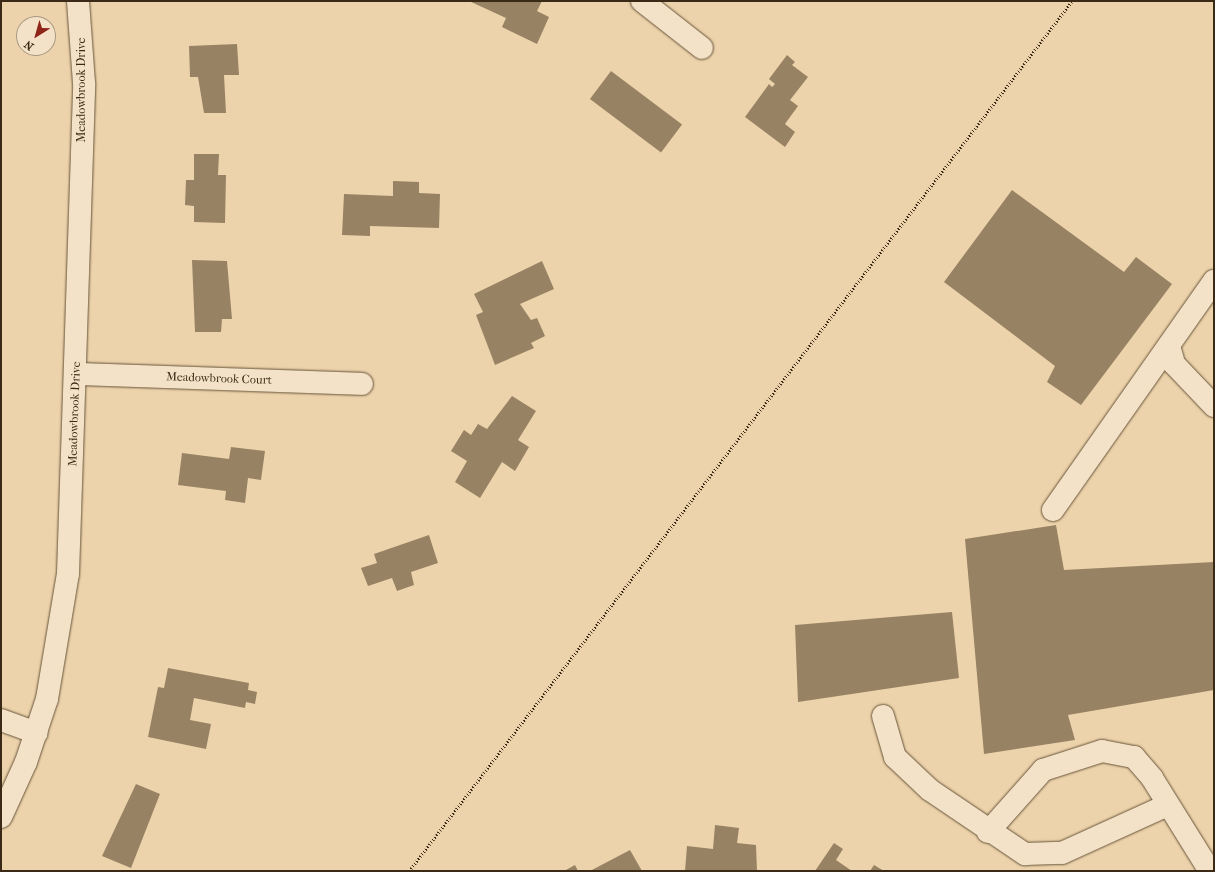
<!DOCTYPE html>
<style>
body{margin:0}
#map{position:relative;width:1215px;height:872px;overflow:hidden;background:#edd3ab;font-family:"IM FELL French Canon",serif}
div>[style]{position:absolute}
.building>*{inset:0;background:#978263;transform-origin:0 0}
.path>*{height:2.5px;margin-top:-1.25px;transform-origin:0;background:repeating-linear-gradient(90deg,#3a2a15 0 1px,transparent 0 3px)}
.roads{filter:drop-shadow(0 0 1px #67543a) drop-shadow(0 0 1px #67543a)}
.minor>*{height:22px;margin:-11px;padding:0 11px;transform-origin:11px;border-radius:11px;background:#f3e2c8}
span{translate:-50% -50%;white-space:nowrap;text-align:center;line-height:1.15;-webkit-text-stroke:3px #f3e2c8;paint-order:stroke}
.street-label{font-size:12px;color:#3a2a15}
.frame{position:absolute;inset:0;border:2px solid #3a2a15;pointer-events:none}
.north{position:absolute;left:16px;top:16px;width:40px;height:40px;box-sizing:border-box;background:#f3e2c8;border:1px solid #a99880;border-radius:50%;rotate:217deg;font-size:11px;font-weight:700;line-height:16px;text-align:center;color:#3a2a15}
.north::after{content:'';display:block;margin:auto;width:14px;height:18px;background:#8f2418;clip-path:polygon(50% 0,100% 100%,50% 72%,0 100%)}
</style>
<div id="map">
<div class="building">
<i style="clip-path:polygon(469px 1px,542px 1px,537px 11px,549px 17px,537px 44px,502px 27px,506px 18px)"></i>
<i style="clip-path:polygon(237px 44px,239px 75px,224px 75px,226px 113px,204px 113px,198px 77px,190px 77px,189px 46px)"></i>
<i style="clip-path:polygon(787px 55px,795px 62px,792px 65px,808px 77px,790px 100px,798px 106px,785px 124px,795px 132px,785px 147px,745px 117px,769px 84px,772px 87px,775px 84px,769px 79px)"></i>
<i style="left:611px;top:71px;width:89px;height:35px;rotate:37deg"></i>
<i style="clip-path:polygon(194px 154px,219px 154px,218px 175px,226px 175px,225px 223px,194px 222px,194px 206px,185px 205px,186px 180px,194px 180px)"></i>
<i style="clip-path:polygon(393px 181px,419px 182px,419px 193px,440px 194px,439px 228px,370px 226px,370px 236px,342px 235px,344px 194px,393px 196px)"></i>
<i style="clip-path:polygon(1012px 190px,1124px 272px,1136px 257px,1172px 284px,1081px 405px,1047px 382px,1055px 366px,944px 282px)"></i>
<i style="clip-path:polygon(192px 260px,227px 261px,232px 319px,222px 319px,221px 332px,195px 332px)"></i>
<i style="clip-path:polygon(542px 261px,554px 289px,520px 304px,531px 320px,537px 318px,545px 336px,531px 343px,534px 348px,495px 365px,476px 315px,483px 312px,474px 294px)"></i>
<i style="clip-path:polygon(512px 396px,536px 411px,518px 440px,529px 447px,515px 471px,502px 462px,480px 498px,455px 482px,467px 461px,451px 451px,464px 430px,471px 435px,478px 424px,487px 429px)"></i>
<i style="clip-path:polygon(231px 447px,265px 451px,261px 480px,248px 478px,245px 503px,225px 500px,226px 491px,178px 485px,182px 453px,229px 459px)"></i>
<i style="clip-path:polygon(1056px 525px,1064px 570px,1214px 562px,1214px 690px,1068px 715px,1075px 740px,984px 754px,965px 539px)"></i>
<i style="clip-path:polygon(429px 535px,438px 563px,411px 572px,414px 585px,397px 591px,392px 578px,368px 586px,361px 568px,377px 563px,374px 554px)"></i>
<i style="clip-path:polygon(952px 612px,959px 678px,798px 702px,795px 625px)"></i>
<i style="clip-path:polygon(168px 668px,249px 683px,248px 690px,257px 692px,255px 704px,246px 702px,245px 708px,194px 698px,190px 720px,211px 724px,206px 749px,148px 737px,158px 687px,164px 688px)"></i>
<i style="clip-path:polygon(136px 784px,160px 794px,131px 868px,102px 856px)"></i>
<i style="clip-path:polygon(715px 825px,739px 828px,737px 843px,756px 845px,757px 871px,685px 871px,687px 846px,713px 849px)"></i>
<i style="clip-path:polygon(834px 843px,843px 849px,836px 860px,852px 871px,815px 871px)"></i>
<i style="clip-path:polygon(630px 850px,642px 871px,590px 871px)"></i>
<i style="clip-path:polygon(575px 865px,578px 871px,564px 871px)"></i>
<i style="clip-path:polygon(874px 865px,884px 871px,870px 871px)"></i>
</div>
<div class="path">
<i style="left:409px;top:871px;width:1094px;rotate:-52.69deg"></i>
</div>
<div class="roads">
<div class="minor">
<i style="left:642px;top:1px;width:76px;rotate:38.1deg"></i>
<i style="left:1169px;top:346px;width:19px;rotate:74deg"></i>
<i style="left:1174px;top:364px;width:58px;rotate:46.4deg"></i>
<i style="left:76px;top:374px;width:286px;rotate:2deg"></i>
<i style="left:1053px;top:510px;width:280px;rotate:-54.9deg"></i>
<i style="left:883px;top:716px;width:43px;rotate:73.7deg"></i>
<i style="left:895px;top:757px;width:48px;rotate:43.3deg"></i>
<i style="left:930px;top:790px;width:115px;rotate:34deg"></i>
<i style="left:1025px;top:854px;width:37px;rotate:-2deg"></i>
<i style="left:1062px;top:853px;width:116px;rotate:-24.4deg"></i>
<i style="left:1px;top:720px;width:38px;rotate:20deg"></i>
<i style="left:1px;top:817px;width:60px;rotate:-65.6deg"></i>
<i style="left:26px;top:762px;width:66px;rotate:-71.6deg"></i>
<i style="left:47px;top:699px;width:127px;rotate:-80.5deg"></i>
<i style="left:68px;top:574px;width:491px;rotate:-88.1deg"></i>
<i style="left:84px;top:83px;width:82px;rotate:-94.2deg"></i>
<i style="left:988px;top:832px;width:83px;rotate:-48.4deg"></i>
<i style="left:1043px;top:770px;width:62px;rotate:-17.9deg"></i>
<i style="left:1102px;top:751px;width:33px;rotate:11deg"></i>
<i style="left:1134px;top:757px;width:28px;rotate:49deg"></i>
<i style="left:1152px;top:778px;width:110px;rotate:58.1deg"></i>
</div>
</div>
<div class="street-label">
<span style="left:82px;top:90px;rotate:-90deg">Meadowbrook Drive</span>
<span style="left:219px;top:379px;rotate:2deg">Meadowbrook Court</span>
<span style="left:75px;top:414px;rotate:-88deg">Meadowbrook Drive</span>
</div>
<div class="frame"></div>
<div class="north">N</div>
</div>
